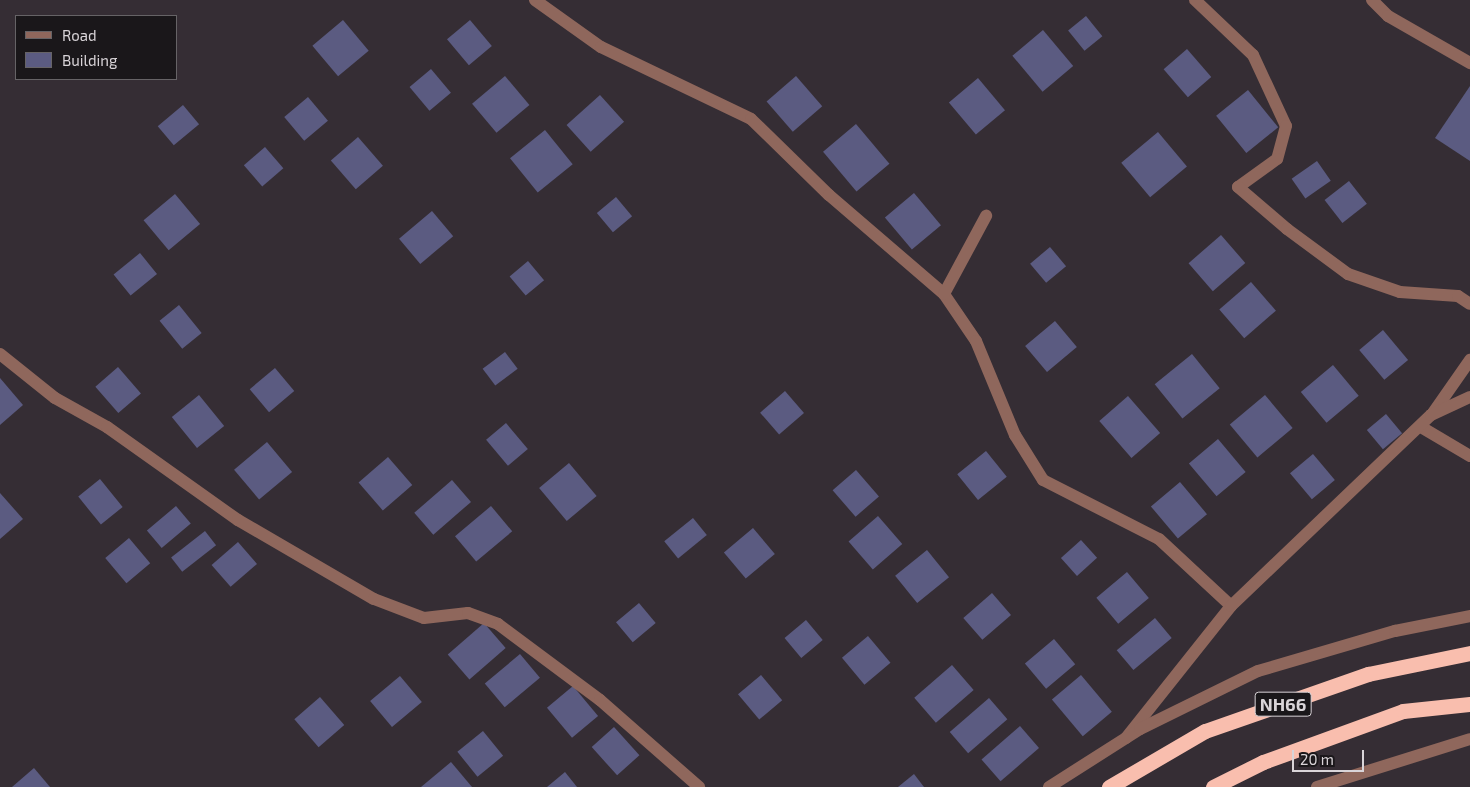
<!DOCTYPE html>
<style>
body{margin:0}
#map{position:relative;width:1470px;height:787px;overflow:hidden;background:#352d34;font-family:"Exo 2",sans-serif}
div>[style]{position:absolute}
.building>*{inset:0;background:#5b5b81;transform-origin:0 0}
.minor>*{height:12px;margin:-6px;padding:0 6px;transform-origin:6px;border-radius:6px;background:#8f675c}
.highway>*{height:15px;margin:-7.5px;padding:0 7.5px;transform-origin:7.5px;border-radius:7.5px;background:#f9beae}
span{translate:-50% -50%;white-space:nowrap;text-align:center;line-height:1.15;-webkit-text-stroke:4px #1a171a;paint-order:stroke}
.shield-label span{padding:1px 4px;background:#1a171a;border:1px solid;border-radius:4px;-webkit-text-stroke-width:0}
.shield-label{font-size:18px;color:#d9d4d8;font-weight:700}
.legend{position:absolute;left:15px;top:15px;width:162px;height:65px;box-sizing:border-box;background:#1a171a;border:1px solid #666366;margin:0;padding:6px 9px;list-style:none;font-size:15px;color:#d9d4d8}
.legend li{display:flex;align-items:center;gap:10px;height:25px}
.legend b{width:25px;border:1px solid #666366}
.scale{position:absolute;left:1292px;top:750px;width:72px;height:22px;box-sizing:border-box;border:2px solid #d9d4d8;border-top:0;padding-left:6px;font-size:15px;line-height:18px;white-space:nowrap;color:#d9d4d8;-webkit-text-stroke:4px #1a171a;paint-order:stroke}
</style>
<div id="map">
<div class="building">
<i style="left:1086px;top:16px;width:26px;height:23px;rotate:51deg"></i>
<i style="left:343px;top:20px;width:40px;height:40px;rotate:50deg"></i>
<i style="left:470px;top:20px;width:34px;height:30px;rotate:50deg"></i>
<i style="left:1043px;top:30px;width:47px;height:40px;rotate:50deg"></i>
<i style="left:1187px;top:49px;width:37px;height:31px;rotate:49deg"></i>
<i style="left:431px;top:69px;width:31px;height:28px;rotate:50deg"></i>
<i style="left:505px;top:76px;width:38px;height:43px;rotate:50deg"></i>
<i style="left:796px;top:76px;width:40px;height:39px;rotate:49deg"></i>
<i style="left:978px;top:78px;width:42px;height:38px;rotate:50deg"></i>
<i style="clip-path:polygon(1470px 86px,1470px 161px,1435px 138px)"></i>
<i style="left:1248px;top:90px;width:48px;height:41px;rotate:51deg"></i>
<i style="left:600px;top:95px;width:36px;height:45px;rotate:48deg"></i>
<i style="left:308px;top:97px;width:31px;height:31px;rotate:50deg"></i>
<i style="left:183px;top:105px;width:25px;height:33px;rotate:50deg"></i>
<i style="left:856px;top:124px;width:52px;height:43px;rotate:50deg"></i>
<i style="left:545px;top:130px;width:44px;height:45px;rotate:51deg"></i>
<i style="left:1158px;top:132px;width:45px;height:48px;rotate:50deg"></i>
<i style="left:358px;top:137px;width:38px;height:36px;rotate:49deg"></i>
<i style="left:265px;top:147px;width:28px;height:28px;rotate:49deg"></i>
<i style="left:1317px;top:161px;width:24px;height:31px;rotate:55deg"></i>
<i style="left:1349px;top:181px;width:29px;height:31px;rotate:52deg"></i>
<i style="left:914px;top:193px;width:42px;height:38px;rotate:50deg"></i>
<i style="left:175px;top:194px;width:39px;height:41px;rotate:50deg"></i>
<i style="left:616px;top:197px;width:25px;height:25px;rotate:50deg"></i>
<i style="left:432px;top:211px;width:33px;height:43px;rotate:50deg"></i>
<i style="left:1221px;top:235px;width:37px;height:43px;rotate:49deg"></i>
<i style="left:1050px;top:247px;width:25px;height:26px;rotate:50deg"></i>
<i style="left:140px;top:253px;width:27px;height:34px;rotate:51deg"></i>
<i style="left:528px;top:261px;width:25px;height:24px;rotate:50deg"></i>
<i style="left:1251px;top:282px;width:38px;height:42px;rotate:49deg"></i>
<i style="left:179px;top:305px;width:36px;height:25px;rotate:51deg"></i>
<i style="left:1055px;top:321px;width:34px;height:39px;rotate:50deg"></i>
<i style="left:1383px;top:330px;width:39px;height:31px;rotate:50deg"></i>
<i style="left:505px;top:352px;width:21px;height:28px;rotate:53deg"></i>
<i style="left:1192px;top:354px;width:44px;height:48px;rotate:51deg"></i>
<i style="left:1333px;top:365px;width:40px;height:42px;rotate:50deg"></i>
<i style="left:118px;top:367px;width:35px;height:30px;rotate:49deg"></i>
<i style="left:275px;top:368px;width:30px;height:33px;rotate:50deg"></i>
<i style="clip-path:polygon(0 378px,23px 405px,0 425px)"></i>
<i style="left:785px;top:391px;width:29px;height:33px;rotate:49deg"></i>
<i style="left:199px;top:395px;width:40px;height:35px;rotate:51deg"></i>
<i style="left:1265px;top:395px;width:43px;height:46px;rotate:50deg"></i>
<i style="left:1128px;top:396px;width:49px;height:38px;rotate:49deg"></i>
<i style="left:1386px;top:414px;width:25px;height:25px;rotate:50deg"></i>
<i style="left:506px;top:423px;width:34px;height:26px;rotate:50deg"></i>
<i style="left:1218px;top:439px;width:43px;height:38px;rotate:50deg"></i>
<i style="left:267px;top:442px;width:39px;height:43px;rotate:50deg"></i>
<i style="left:986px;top:451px;width:33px;height:37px;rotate:51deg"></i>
<i style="left:1313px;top:454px;width:34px;height:30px;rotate:50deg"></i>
<i style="left:388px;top:457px;width:37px;height:39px;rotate:49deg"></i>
<i style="left:569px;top:463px;width:43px;height:39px;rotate:50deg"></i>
<i style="left:856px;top:470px;width:35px;height:31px;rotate:49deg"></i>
<i style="left:100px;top:479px;width:36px;height:28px;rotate:51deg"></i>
<i style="left:452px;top:480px;width:29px;height:50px;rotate:49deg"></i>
<i style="left:1180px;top:482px;width:42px;height:38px;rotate:50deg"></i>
<i style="clip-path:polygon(0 493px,23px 519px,0 539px)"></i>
<i style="left:176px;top:506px;width:23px;height:38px;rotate:50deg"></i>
<i style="left:491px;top:506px;width:33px;height:47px;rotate:50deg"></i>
<i style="left:878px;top:516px;width:37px;height:39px;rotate:49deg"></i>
<i style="left:693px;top:518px;width:22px;height:37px;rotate:51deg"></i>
<i style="left:753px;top:528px;width:34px;height:38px;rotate:50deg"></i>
<i style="left:205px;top:531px;width:18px;height:43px;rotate:52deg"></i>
<i style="left:129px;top:538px;width:33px;height:31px;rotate:50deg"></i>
<i style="left:1081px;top:540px;width:24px;height:27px;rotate:48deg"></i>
<i style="left:238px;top:542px;width:29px;height:35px;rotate:49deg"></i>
<i style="left:927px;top:550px;width:35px;height:41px;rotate:51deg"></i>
<i style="left:1127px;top:572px;width:34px;height:40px;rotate:50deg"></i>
<i style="left:992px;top:593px;width:29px;height:38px;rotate:49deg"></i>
<i style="left:639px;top:603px;width:26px;height:30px;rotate:50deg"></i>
<i style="left:1155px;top:618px;width:26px;height:50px;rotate:50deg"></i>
<i style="left:806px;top:620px;width:26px;height:28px;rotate:50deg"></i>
<i style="left:484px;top:623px;width:33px;height:48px;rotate:49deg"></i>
<i style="left:868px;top:636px;width:35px;height:34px;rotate:50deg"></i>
<i style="left:1054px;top:639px;width:33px;height:38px;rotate:50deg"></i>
<i style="left:520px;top:654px;width:31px;height:46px;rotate:50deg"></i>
<i style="left:952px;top:665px;width:33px;height:50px;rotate:49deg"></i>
<i style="left:761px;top:675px;width:33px;height:30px;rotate:50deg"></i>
<i style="left:1081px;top:675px;width:48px;height:38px;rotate:50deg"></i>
<i style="left:400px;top:676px;width:34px;height:39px;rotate:50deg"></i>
<i style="left:573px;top:686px;width:39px;height:34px;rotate:50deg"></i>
<i style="left:320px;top:697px;width:37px;height:34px;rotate:49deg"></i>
<i style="left:989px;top:698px;width:28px;height:52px;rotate:49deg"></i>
<i style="left:1020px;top:726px;width:29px;height:51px;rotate:49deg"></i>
<i style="left:614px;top:727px;width:38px;height:30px;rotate:48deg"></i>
<i style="left:483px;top:731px;width:32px;height:33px;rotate:51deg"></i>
<i style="clip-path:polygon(451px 762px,472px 787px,421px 787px)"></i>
<i style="clip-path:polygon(34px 768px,50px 787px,12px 787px)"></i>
<i style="clip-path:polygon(565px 772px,577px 787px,547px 787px)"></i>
<i style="clip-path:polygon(914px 774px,924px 787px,898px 787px)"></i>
</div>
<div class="minor">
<i style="left:535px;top:0;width:81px;rotate:35.5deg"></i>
<i style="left:601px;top:47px;width:166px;rotate:25.6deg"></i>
<i style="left:751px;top:119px;width:109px;rotate:44.3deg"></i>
<i style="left:829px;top:195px;width:152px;rotate:40.7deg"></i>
<i style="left:944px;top:294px;width:57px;rotate:55.8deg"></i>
<i style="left:976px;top:341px;width:102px;rotate:67.5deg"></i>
<i style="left:1015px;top:435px;width:53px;rotate:58.1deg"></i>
<i style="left:1043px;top:480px;width:130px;rotate:27deg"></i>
<i style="left:1159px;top:539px;width:98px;rotate:42.9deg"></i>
<i style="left:1195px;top:0;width:80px;rotate:43.5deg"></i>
<i style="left:1253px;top:55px;width:78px;rotate:65.1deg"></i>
<i style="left:1286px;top:126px;width:34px;rotate:105deg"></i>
<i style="left:1277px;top:159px;width:48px;rotate:144.3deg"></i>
<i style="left:1238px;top:187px;width:65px;rotate:40.6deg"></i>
<i style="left:1287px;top:229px;width:76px;rotate:36.4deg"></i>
<i style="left:1348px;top:274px;width:55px;rotate:19.1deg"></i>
<i style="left:1400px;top:292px;width:58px;rotate:3.9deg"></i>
<i style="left:1458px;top:296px;width:14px;rotate:34deg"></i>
<i style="left:1372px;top:0;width:23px;rotate:45deg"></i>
<i style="left:1388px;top:16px;width:95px;rotate:29.8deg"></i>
<i style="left:944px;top:294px;width:89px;rotate:-61.7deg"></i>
<i style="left:0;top:354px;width:70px;rotate:38.7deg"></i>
<i style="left:55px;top:398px;width:60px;rotate:29.1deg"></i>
<i style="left:107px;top:427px;width:161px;rotate:35.4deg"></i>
<i style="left:238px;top:520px;width:157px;rotate:30.2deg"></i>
<i style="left:374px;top:599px;width:53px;rotate:20.8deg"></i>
<i style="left:424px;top:618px;width:44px;rotate:-6.5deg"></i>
<i style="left:468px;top:613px;width:32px;rotate:20deg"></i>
<i style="left:498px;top:624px;width:127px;rotate:36.7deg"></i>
<i style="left:600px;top:700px;width:132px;rotate:41.3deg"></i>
<i style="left:1433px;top:413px;width:65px;rotate:-55.1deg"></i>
<i style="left:1421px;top:427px;width:57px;rotate:30.6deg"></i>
<i style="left:1126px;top:738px;width:169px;rotate:-51.5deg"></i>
<i style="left:1231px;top:606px;width:277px;rotate:-43.7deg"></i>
<i style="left:1431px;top:415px;width:43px;rotate:-24.8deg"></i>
<i style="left:1049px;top:787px;width:108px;rotate:-32.5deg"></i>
<i style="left:1140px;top:729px;width:131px;rotate:-26.2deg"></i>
<i style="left:1258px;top:671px;width:143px;rotate:-16.3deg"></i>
<i style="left:1395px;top:631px;width:76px;rotate:-11.3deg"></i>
<i style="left:1317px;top:787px;width:160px;rotate:-17.4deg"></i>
</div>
<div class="highway">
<i style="left:1109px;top:787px;width:111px;rotate:-30.3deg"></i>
<i style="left:1205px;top:731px;width:173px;rotate:-19.3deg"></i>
<i style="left:1368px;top:674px;width:104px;rotate:-11.6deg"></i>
<i style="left:1213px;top:787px;width:56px;rotate:-26.6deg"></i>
<i style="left:1263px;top:762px;width:149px;rotate:-20deg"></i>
<i style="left:1403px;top:711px;width:67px;rotate:-6deg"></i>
</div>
<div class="shield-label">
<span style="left:1283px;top:704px">NH66</span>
</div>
<ul class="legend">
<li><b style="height:6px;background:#8f675c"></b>Road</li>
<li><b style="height:14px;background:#5b5b81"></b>Building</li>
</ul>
<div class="scale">20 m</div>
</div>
